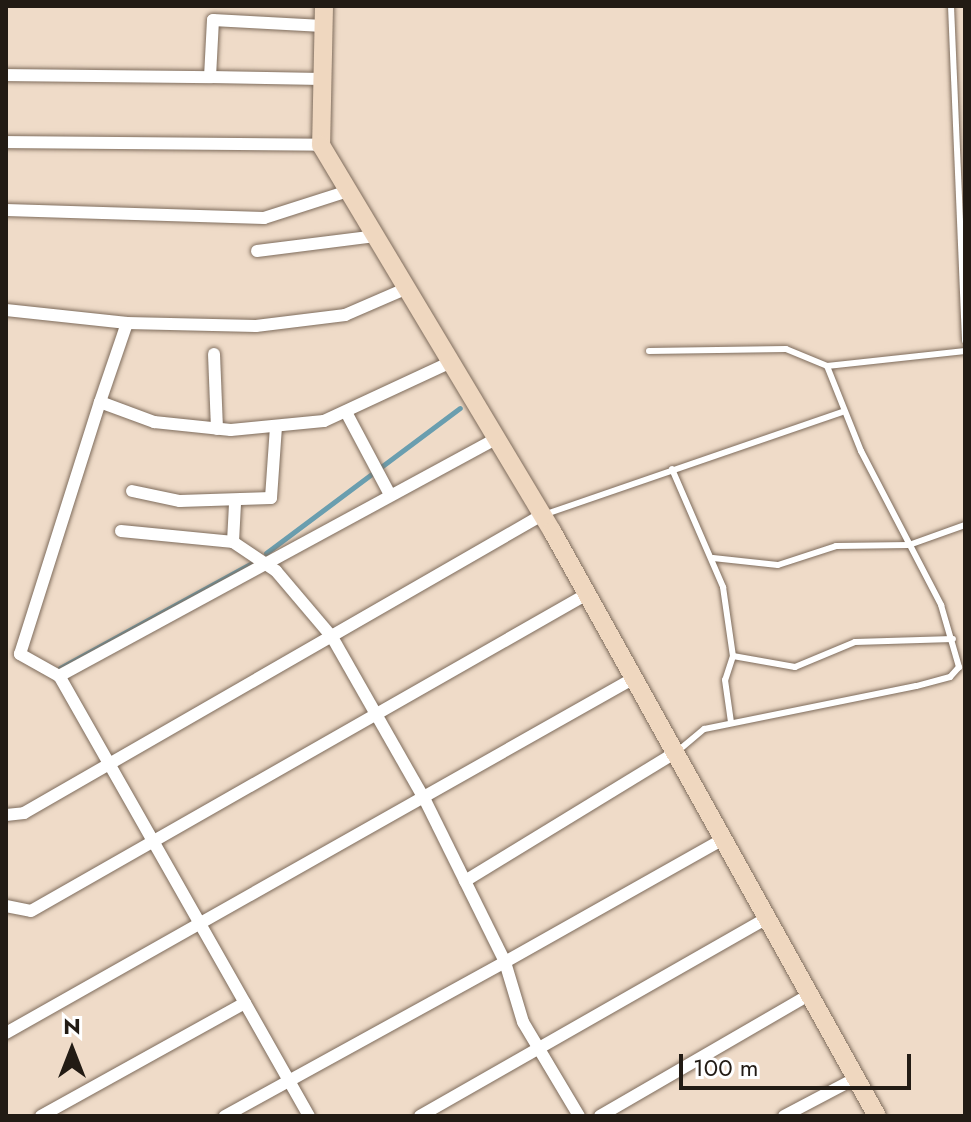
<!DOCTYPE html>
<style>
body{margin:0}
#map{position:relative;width:971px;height:1122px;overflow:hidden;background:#efdbc8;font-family:Jost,sans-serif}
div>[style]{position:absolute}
.stream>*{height:5px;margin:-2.5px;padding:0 2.5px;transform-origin:2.5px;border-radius:2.5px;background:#6a9eaf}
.roads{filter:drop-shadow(0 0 2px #7e6c5c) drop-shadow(0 0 2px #7e6c5c)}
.lane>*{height:6px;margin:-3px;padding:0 3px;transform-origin:3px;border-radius:3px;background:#fff}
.street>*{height:12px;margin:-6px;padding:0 6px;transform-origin:6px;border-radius:6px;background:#fff}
.secondary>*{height:18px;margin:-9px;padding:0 9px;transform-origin:9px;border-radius:9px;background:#efd7bf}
span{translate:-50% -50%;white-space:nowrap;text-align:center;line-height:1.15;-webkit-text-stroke:6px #fff;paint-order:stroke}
.frame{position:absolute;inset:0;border:8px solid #221b14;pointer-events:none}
.north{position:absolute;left:32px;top:1010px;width:80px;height:80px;-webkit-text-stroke:6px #fff;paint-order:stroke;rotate:0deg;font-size:22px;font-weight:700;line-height:32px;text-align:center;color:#221b14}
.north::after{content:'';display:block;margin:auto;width:28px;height:36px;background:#221b14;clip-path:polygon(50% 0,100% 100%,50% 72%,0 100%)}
.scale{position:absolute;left:679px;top:1054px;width:232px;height:36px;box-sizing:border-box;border:4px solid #221b14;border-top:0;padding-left:10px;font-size:24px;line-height:28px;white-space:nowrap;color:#221b14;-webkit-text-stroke:6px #fff;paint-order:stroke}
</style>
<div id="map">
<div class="stream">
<i style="left:266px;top:553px;width:242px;rotate:-36.8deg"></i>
<i style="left:60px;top:668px;width:221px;rotate:-28.7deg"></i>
</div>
<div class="roads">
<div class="lane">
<i style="left:951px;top:6px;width:335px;rotate:87.6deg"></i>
<i style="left:649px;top:351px;width:137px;rotate:-0.8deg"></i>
<i style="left:786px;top:349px;width:44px;rotate:22.5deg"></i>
<i style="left:827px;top:366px;width:92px;rotate:68.2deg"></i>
<i style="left:861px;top:451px;width:174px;rotate:62.5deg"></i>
<i style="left:941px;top:605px;width:65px;rotate:73.8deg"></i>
<i style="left:959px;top:667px;width:13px;rotate:132deg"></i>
<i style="left:950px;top:677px;width:35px;rotate:165deg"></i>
<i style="left:916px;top:686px;width:216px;rotate:168.5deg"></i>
<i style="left:704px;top:729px;width:34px;rotate:140deg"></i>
<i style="left:827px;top:366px;width:139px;rotate:-6.2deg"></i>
<i style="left:672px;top:469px;width:129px;rotate:66.6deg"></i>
<i style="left:723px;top:587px;width:70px;rotate:81.8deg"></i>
<i style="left:733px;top:656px;width:25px;rotate:108deg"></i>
<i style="left:725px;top:680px;width:42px;rotate:81.9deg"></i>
<i style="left:546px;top:514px;width:313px;rotate:-19deg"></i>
<i style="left:713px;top:558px;width:65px;rotate:6.1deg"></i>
<i style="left:778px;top:565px;width:61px;rotate:-18.1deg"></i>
<i style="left:836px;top:546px;width:73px;rotate:-0.8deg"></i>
<i style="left:909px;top:545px;width:59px;rotate:-19.7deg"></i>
<i style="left:733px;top:656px;width:63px;rotate:10.1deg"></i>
<i style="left:795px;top:667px;width:65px;rotate:-22.6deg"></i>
<i style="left:855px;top:642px;width:98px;rotate:-1.8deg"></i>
</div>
<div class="street">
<i style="left:6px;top:75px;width:204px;rotate:0.6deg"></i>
<i style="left:210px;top:77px;width:57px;rotate:-87deg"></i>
<i style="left:213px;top:20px;width:110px;rotate:3.1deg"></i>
<i style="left:210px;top:77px;width:112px;rotate:1deg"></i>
<i style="left:6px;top:142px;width:315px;rotate:0.5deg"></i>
<i style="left:6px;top:210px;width:258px;rotate:1.8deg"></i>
<i style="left:264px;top:218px;width:88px;rotate:-17.8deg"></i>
<i style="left:257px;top:251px;width:119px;rotate:-7.2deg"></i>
<i style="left:6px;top:310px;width:122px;rotate:6.1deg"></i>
<i style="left:127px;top:323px;width:129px;rotate:1.3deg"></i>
<i style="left:256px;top:326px;width:90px;rotate:-7deg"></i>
<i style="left:345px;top:315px;width:68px;rotate:-23.5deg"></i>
<i style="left:214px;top:354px;width:75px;rotate:87.7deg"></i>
<i style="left:100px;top:402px;width:83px;rotate:-71.1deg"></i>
<i style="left:346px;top:412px;width:92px;rotate:62deg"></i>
<i style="left:132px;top:491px;width:49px;rotate:11.8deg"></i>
<i style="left:180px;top:501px;width:91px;rotate:-1.9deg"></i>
<i style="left:271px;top:498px;width:72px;rotate:-86deg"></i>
<i style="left:121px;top:531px;width:113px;rotate:5.6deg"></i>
<i style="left:233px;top:542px;width:52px;rotate:34deg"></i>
<i style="left:276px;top:571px;width:87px;rotate:49.7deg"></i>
<i style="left:332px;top:637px;width:185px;rotate:60.3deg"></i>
<i style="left:424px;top:798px;width:183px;rotate:63.7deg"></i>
<i style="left:505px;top:962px;width:320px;rotate:151.2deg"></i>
<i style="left:233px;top:542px;width:39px;rotate:-87deg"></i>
<i style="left:59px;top:676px;width:497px;rotate:-28.5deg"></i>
<i style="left:6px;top:815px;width:18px;rotate:-6deg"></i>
<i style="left:24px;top:813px;width:598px;rotate:-29.91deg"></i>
<i style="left:465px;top:881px;width:246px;rotate:-31.4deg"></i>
<i style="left:6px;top:906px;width:25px;rotate:11deg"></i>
<i style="left:31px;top:911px;width:640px;rotate:-29.69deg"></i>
<i style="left:245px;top:1003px;width:130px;rotate:60.5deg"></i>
<i style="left:6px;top:1033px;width:721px;rotate:-29.48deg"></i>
<i style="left:41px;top:1116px;width:233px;rotate:-29deg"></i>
<i style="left:245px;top:1003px;width:376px;rotate:-119.6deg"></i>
<i style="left:59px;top:676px;width:45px;rotate:-150.6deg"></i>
<i style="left:20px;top:654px;width:264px;rotate:-72.4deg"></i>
<i style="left:100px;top:402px;width:58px;rotate:20.3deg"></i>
<i style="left:154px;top:422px;width:77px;rotate:5.9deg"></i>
<i style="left:231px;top:430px;width:93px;rotate:-5.5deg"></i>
<i style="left:324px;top:421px;width:140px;rotate:-24.9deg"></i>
<i style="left:420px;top:1116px;width:400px;rotate:-29.7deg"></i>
<i style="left:579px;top:1116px;width:109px;rotate:-120.8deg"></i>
<i style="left:523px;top:1022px;width:63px;rotate:-106.7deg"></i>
<i style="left:505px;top:962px;width:250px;rotate:-29.4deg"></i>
<i style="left:600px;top:1116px;width:241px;rotate:-30.1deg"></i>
<i style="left:784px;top:1116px;width:81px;rotate:-27.8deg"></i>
</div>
<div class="secondary">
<i style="left:324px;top:6px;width:139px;rotate:91.2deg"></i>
<i style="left:321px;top:145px;width:450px;rotate:59.1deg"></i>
<i style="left:552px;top:531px;width:669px;rotate:60.95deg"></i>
</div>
</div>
<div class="frame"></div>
<div class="north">N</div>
<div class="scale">100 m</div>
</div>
